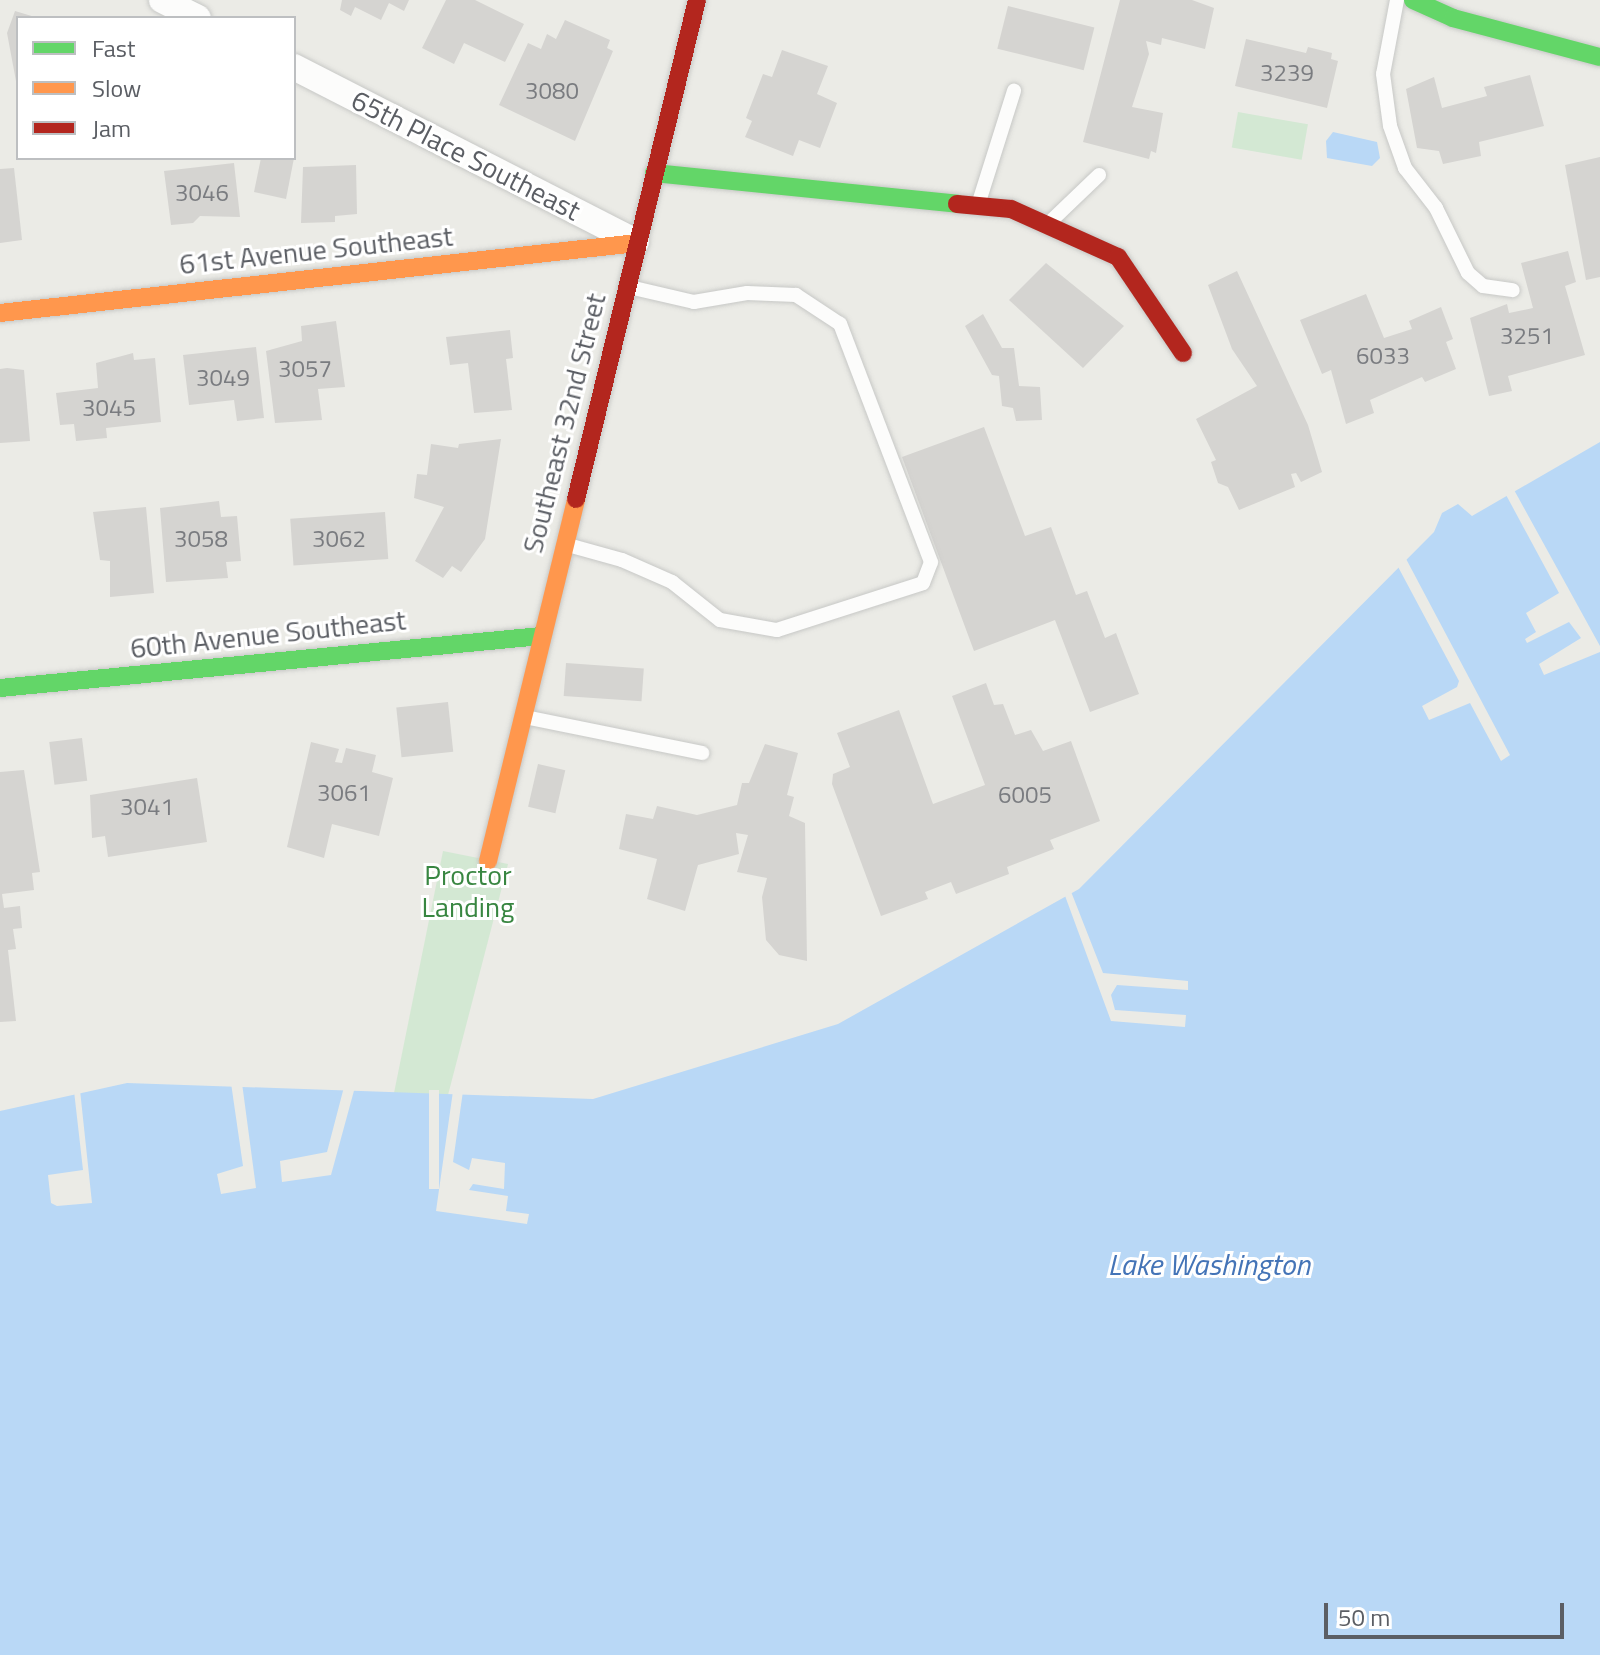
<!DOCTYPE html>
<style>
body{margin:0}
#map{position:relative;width:1600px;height:1655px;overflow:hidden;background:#ebebe6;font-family:"Titillium Web",sans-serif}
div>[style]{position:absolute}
.green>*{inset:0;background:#d3e8d3;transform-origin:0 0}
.water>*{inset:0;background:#b9d8f6}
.pier>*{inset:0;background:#ebebe6;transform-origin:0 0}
.building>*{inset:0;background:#d5d4d1;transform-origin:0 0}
.roads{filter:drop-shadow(0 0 2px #c7c8c6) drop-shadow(0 0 2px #c7c8c6)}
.lane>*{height:14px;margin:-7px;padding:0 7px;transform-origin:7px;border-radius:7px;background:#fcfcfb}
.street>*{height:26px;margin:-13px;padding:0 13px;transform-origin:13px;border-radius:13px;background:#fcfcfb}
.fast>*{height:18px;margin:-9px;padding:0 9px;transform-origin:9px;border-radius:9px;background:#63d668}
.slow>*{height:18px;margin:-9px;padding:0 9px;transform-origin:9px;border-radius:9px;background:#ff974d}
.jam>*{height:18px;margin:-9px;padding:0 9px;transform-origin:9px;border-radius:9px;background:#b3261e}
span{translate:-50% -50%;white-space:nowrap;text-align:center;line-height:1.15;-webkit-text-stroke:6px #fff;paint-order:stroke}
.number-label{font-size:24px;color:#7a7c80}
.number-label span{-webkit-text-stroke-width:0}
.street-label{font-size:28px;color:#5b5e64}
.park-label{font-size:28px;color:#388641}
.water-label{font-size:30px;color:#4474b7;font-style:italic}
.legend{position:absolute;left:16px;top:16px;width:280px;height:144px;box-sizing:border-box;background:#fff;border:2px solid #bdbfc1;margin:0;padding:10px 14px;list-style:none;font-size:24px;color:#5b5e64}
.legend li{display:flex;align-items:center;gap:16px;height:40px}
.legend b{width:40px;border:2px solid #bdbfc1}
.scale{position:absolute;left:1324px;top:1603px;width:240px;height:36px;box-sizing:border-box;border:4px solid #5b5e64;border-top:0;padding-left:10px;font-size:24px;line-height:28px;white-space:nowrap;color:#5b5e64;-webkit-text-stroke:6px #fff;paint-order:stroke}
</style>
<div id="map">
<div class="green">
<i style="left:1238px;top:112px;width:71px;height:36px;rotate:10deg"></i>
<i style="clip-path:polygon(443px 851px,508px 864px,448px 1095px,394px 1093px)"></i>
</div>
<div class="water">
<i style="clip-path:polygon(1333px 132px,1377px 142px,1380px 158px,1372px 166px,1327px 158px,1326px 141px)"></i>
<i style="clip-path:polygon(1600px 442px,1600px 1655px,0 1655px,0 1111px,127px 1083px,593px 1099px,838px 1024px,1079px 889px,1434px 532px,1442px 513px,1458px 504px,1472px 516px)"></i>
</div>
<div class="pier">
<i style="clip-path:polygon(1513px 488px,1600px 646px,1600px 652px,1544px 675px,1539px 664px,1581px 638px,1569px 622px,1527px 643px,1525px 639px,1536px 632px,1526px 613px,1559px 593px,1505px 493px)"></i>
<i style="clip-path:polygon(1404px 555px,1510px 755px,1501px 761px,1470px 703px,1429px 720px,1422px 706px,1457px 687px,1459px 681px,1396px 563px)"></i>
<i style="clip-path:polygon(1070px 889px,1103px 973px,1188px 981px,1188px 990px,1117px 985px,1111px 995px,1115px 1010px,1186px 1015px,1185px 1027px,1111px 1021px,1064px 893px)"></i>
<i style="clip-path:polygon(231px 1083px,242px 1083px,256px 1188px,221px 1194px,217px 1174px,243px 1166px)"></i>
<i style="clip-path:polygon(344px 1087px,355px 1087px,331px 1175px,282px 1182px,280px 1161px,327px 1152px)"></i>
<i style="clip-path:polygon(80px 1090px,92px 1203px,57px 1206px,51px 1203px,48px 1175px,83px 1170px,74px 1091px)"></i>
<i style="left:429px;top:1090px;width:10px;height:99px"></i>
<i style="clip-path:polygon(453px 1091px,463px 1091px,453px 1162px,469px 1170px,472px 1158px,505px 1163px,504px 1189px,473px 1184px,469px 1190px,508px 1196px,506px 1211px,529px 1214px,527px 1224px,436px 1211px)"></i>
</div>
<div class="building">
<i style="clip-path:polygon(342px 0,409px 0,404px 11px,389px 3px,381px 20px,355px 7px,351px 16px,340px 10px)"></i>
<i style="clip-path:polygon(446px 0,475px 0,524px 24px,505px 62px,464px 43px,454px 64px,422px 48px)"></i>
<i style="clip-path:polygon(1120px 0,1192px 0,1214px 8px,1205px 49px,1162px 38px,1161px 45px,1146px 41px,1149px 54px,1132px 107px,1163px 113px,1156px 153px,1151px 151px,1149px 159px,1083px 142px)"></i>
<i style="left:1008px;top:6px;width:89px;height:44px;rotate:14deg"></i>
<i style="clip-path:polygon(15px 11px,35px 17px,18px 18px,16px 81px,7px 33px)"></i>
<i style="clip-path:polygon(565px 20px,610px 40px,607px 48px,613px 51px,575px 141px,499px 105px,528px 43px,541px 49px,547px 34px,556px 39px)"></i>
<i style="clip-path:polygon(1246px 39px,1306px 53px,1308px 47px,1332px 53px,1331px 59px,1338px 61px,1327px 108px,1235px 86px)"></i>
<i style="clip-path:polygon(782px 50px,828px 66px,817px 94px,837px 103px,820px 148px,799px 140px,793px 156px,745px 137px,752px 121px,746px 118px,763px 74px,772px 77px)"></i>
<i style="clip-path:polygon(1530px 75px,1544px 126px,1479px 142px,1481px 156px,1443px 164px,1439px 151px,1417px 148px,1406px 89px,1434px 77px,1442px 108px,1487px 96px,1484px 87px)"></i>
<i style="clip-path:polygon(1600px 157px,1600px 277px,1586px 280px,1565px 165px)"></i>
<i style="clip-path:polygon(261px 158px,294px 158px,286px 199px,254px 192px)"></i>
<i style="clip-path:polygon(234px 163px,240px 217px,200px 216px,193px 223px,171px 225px,164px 171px)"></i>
<i style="clip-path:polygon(356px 165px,357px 214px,335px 216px,335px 222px,301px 223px,303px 167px)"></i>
<i style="clip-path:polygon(14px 168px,22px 240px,0 243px,0 169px)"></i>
<i style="clip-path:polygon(1568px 251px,1576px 282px,1565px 286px,1585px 355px,1508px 376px,1512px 391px,1489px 396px,1470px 318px,1507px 304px,1509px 313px,1533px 308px,1521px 263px)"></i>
<i style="clip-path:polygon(1046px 263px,1124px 326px,1083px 368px,1009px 300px)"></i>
<i style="clip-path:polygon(1237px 271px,1308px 425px,1322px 472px,1301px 482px,1296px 473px,1291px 474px,1295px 487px,1239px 510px,1228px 487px,1218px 483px,1211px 462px,1216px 460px,1196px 419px,1257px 386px,1232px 349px,1208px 285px)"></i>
<i style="clip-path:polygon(1366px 294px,1384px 338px,1412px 329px,1409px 321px,1441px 307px,1453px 339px,1446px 342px,1456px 369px,1425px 382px,1422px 377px,1370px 400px,1374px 413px,1346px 424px,1331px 370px,1322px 374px,1300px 320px)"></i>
<i style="clip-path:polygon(983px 314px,1002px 348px,1014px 348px,1019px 386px,1040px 387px,1042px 420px,1016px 421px,1013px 408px,1002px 406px,999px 376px,992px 375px,965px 326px)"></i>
<i style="clip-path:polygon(336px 321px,345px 387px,318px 389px,322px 420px,275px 423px,266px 351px,302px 341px,301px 326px)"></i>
<i style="clip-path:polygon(510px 330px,513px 358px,506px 359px,512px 410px,474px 413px,468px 363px,450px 365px,446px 337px)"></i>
<i style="clip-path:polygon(256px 347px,264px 418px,237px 421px,234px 400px,189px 405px,183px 355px)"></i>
<i style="clip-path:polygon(133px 353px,134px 360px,155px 358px,161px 422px,106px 428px,107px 438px,76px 441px,74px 424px,60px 425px,56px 393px,98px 388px,96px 363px)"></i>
<i style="clip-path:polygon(7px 368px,24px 370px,30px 441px,0 443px,0 369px)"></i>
<i style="clip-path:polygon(984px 427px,1025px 536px,1051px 527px,1076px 595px,1087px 591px,1105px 638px,1116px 633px,1139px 694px,1090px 712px,1055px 620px,974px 651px,902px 457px)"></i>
<i style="clip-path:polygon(501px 439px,485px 539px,461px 572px,452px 566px,443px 578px,415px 561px,444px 507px,414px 498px,417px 474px,427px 475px,431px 444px,458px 448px,459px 444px)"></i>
<i style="clip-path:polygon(219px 501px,221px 517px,237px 516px,241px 561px,226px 562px,228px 578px,166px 582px,160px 508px)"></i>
<i style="clip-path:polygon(146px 507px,154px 593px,110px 597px,110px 561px,100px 560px,93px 512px)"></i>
<i style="left:385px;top:512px;width:47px;height:95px;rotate:86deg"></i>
<i style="left:566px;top:663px;width:78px;height:33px;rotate:4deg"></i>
<i style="clip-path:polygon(986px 683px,994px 705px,1003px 704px,1015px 735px,1031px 730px,1043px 751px,1071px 741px,1100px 821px,1050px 840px,1054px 849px,1007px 867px,1009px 874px,956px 894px,951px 882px,925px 892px,928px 899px,881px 916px,832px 784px,833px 774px,850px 767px,837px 733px,899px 710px,933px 804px,985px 785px,952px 696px)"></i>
<i style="left:448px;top:702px;width:50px;height:52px;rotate:84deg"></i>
<i style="left:82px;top:738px;width:43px;height:33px;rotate:83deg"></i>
<i style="clip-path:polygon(311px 742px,339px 749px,335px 762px,342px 763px,346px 748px,376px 755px,372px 772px,393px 778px,379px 836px,332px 824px,324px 858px,287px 847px)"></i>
<i style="clip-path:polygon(765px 744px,798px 753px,787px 795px,794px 797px,789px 816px,805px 823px,807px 961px,779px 955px,766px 940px,762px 897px,767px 878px,737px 872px,748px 835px,736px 833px,739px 854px,698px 865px,685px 911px,647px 899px,657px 859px,619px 849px,626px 814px,653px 819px,657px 806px,697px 815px,737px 805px,742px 783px,749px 783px)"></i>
<i style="left:538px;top:764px;width:28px;height:44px;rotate:13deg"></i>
<i style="clip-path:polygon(24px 770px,40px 872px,32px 873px,34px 890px,2px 894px,4px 908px,20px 906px,22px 928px,13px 929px,16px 949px,8px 950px,16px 1021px,0 1022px,0 772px)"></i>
<i style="clip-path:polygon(197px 778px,207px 842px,108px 857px,105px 836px,92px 838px,90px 795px)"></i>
</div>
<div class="roads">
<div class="lane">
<i style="left:1397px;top:0;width:75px;rotate:100.7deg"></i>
<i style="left:1383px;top:74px;width:52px;rotate:82.3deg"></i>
<i style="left:1390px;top:126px;width:45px;rotate:70.3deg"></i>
<i style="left:1405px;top:168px;width:51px;rotate:52.2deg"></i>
<i style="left:1436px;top:208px;width:72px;rotate:63.8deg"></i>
<i style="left:1468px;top:273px;width:20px;rotate:41deg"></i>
<i style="left:1483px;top:286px;width:30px;rotate:8deg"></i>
<i style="left:978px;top:205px;width:120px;rotate:-72.5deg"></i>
<i style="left:1050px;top:222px;width:68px;rotate:-43.8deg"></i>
<i style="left:568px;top:545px;width:56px;rotate:15.5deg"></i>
<i style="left:622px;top:560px;width:55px;rotate:23.7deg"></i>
<i style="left:672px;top:582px;width:61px;rotate:38.4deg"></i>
<i style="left:720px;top:620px;width:58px;rotate:10deg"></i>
<i style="left:777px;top:630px;width:153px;rotate:-17.8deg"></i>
<i style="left:923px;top:583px;width:22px;rotate:-69deg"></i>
<i style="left:931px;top:562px;width:255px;rotate:-110.9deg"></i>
<i style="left:840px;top:324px;width:53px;rotate:-146.6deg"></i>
<i style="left:796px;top:295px;width:49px;rotate:-177.7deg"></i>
<i style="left:747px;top:293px;width:54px;rotate:170.4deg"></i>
<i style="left:694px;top:302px;width:67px;rotate:-167deg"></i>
<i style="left:525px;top:717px;width:181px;rotate:11.5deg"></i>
</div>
<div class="street">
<i style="left:162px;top:0;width:40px;rotate:26.6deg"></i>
<i style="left:294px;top:67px;width:384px;rotate:27.1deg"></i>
</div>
<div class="fast">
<i style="left:1413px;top:0;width:44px;rotate:24.2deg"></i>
<i style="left:1453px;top:18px;width:152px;rotate:14.9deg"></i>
<i style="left:654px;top:173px;width:305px;rotate:5.8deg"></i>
<i style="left:0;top:688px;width:543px;rotate:-5.49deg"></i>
</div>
<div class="slow">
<i style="left:0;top:313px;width:641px;rotate:-6.27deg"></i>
<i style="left:488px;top:861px;width:373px;rotate:-76.3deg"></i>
</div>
<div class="jam">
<i style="left:957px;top:204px;width:54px;rotate:5.3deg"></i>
<i style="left:1011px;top:209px;width:117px;rotate:24.2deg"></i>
<i style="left:1118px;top:257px;width:116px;rotate:55.9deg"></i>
<i style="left:576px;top:499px;width:513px;rotate:-76.37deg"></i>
</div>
</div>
<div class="number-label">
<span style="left:1287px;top:73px">3239</span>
<span style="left:552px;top:91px">3080</span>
<span style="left:202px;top:193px">3046</span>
<span style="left:1527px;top:336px">3251</span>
<span style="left:1383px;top:356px">6033</span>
<span style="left:305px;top:369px">3057</span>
<span style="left:223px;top:378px">3049</span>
<span style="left:109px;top:408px">3045</span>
<span style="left:201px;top:539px">3058</span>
<span style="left:339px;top:539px">3062</span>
<span style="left:344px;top:793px">3061</span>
<span style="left:1025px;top:795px">6005</span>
<span style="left:147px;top:807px">3041</span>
</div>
<div class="street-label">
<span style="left:466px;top:155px;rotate:27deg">65th Place Southeast</span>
<span style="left:316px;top:250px;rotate:-6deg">61st Avenue Southeast</span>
<span style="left:564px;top:423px;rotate:-76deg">Southeast 32nd Street</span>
<span style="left:268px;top:634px;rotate:-6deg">60th Avenue Southeast</span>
</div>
<div class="park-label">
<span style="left:468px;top:891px">Proctor<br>Landing</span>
</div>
<div class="water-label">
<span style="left:1209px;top:1264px">Lake Washington</span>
</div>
<ul class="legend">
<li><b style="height:10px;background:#63d668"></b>Fast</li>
<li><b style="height:10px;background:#ff974d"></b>Slow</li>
<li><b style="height:10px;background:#b3261e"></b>Jam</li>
</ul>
<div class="scale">50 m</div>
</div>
